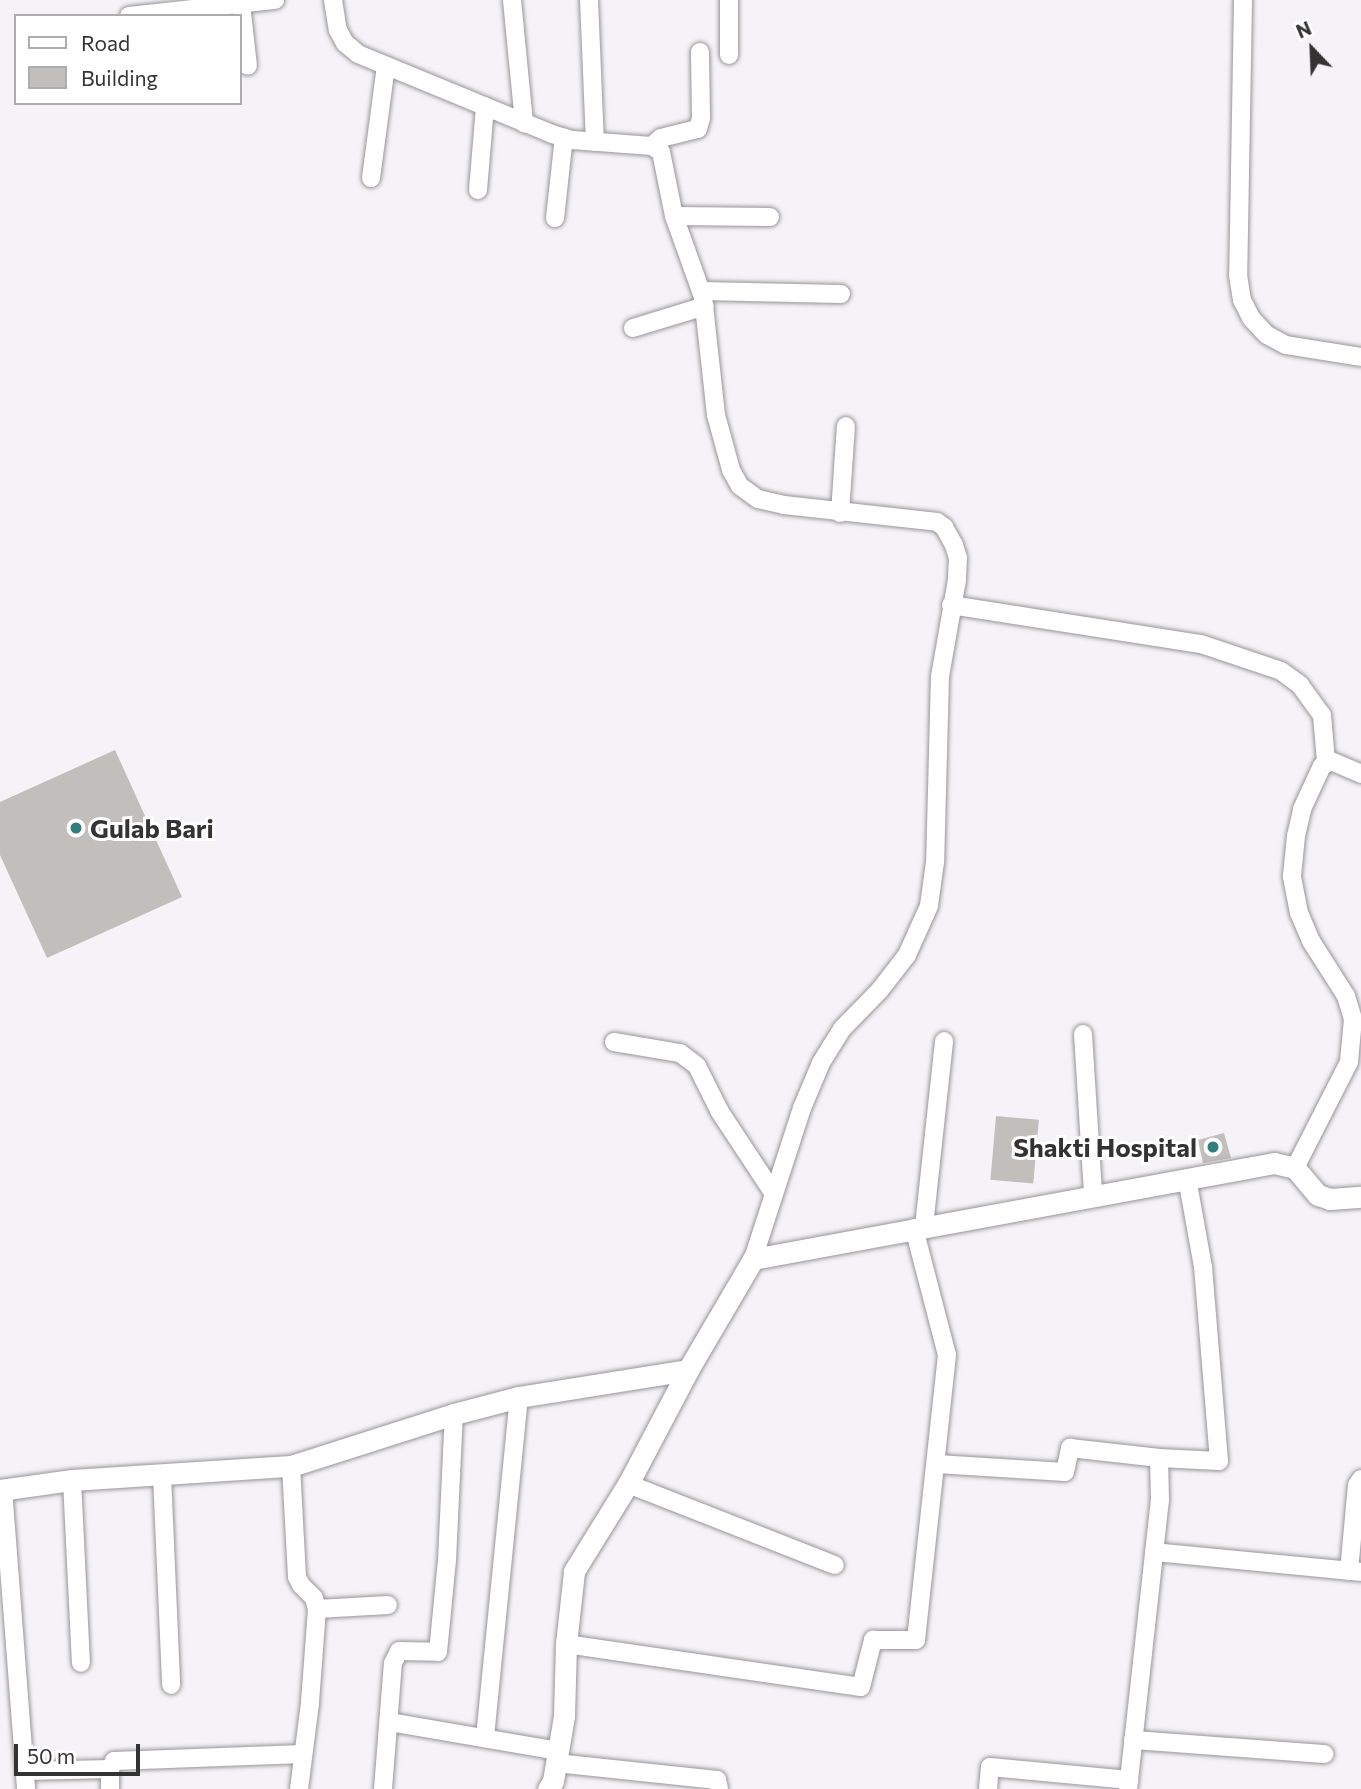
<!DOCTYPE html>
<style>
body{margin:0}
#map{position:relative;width:1361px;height:1789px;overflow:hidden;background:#f5f3f7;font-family:Commissioner,sans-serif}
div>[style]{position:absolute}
.building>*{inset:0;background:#c2bebb;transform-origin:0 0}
.roads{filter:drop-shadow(0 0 2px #979599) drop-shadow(0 0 2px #979599)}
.minor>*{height:18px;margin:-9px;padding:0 9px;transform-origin:9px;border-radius:9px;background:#fff}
.tertiary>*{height:21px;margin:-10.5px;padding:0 10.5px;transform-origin:10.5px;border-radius:10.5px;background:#fff}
.dots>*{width:19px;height:19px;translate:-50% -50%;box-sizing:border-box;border:4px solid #fff;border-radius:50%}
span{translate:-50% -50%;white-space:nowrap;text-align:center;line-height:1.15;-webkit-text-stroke:6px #fff;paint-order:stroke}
.poi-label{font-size:26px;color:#343334;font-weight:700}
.left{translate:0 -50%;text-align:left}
.right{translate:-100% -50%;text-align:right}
.legend{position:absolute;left:14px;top:14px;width:228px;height:91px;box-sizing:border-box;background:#fff;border:2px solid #aeadae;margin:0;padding:9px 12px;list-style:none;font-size:21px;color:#343334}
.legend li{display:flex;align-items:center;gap:14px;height:35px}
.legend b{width:35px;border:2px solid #aeadae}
.north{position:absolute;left:1277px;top:14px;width:70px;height:70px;-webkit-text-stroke:5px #fff;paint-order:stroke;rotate:337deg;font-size:19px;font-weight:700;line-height:28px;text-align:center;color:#343334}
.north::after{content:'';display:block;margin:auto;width:24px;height:32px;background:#343334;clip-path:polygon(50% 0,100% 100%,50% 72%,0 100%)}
.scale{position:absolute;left:14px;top:1744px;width:126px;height:32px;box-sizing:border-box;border:4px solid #343334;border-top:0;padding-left:9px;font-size:21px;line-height:24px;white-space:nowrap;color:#343334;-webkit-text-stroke:5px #fff;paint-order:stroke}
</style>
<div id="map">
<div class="building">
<i style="clip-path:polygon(115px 750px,182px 897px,47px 958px,0 855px,0 802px)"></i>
<i style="left:996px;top:1116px;width:43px;height:64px;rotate:5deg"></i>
<i style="clip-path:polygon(1224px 1133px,1231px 1158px,1203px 1163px,1198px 1140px)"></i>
</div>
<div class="roads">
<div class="minor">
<i style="left:333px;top:0;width:30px;rotate:81deg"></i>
<i style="left:338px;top:30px;width:15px;rotate:62deg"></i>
<i style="left:345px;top:43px;width:17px;rotate:40deg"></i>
<i style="left:358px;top:54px;width:210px;rotate:22.4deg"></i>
<i style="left:552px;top:134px;width:21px;rotate:17deg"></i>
<i style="left:572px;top:140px;width:80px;rotate:4.3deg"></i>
<i style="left:652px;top:146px;width:11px;rotate:34deg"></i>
<i style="left:661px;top:152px;width:65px;rotate:78.5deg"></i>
<i style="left:674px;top:216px;width:86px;rotate:70.3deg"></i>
<i style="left:703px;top:297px;width:119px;rotate:83.7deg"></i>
<i style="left:716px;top:415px;width:57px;rotate:74.7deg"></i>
<i style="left:731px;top:470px;width:18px;rotate:61deg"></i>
<i style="left:740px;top:486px;width:22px;rotate:36deg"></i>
<i style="left:758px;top:499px;width:27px;rotate:13deg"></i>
<i style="left:784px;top:505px;width:154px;rotate:6.3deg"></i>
<i style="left:937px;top:522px;width:9px;rotate:36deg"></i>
<i style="left:944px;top:527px;width:21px;rotate:61deg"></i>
<i style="left:954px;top:545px;width:14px;rotate:73deg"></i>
<i style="left:958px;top:558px;width:22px;rotate:93deg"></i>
<i style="left:957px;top:580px;width:97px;rotate:100deg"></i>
<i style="left:940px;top:676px;width:186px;rotate:91.5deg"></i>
<i style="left:935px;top:862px;width:44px;rotate:97.8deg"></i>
<i style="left:929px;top:906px;width:54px;rotate:114.2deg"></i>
<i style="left:907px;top:955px;width:44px;rotate:127.6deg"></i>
<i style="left:880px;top:990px;width:54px;rotate:134.3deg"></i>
<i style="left:842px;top:1029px;width:40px;rotate:122deg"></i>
<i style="left:821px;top:1063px;width:49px;rotate:112.9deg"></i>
<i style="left:802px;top:1108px;width:159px;rotate:108deg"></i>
<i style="left:512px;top:0;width:124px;rotate:84.4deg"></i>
<i style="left:589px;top:0;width:142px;rotate:87.6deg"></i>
<i style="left:729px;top:0;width:55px;rotate:90deg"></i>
<i style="left:1243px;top:0;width:275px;rotate:91deg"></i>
<i style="left:1238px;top:275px;width:25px;rotate:81deg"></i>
<i style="left:1242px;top:300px;width:20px;rotate:63deg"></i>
<i style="left:1251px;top:318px;width:23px;rotate:47deg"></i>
<i style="left:1267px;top:335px;width:21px;rotate:28deg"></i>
<i style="left:1286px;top:345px;width:76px;rotate:9.1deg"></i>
<i style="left:241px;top:4px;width:62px;rotate:83.6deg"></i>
<i style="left:129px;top:16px;width:147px;rotate:-6.3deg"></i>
<i style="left:652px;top:146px;width:12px;rotate:-42deg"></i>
<i style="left:661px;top:138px;width:38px;rotate:-14deg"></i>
<i style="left:698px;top:129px;width:11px;rotate:-75deg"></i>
<i style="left:701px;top:118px;width:66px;rotate:-90.9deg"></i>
<i style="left:371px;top:178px;width:113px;rotate:-82.4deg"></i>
<i style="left:478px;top:190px;width:84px;rotate:-85.2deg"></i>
<i style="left:674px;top:216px;width:96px;rotate:0.6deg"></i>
<i style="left:555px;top:218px;width:81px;rotate:-83.7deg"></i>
<i style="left:701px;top:291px;width:140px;rotate:1.2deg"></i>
<i style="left:633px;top:328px;width:75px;rotate:-17deg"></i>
<i style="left:840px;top:513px;width:87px;rotate:-86.1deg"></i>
<i style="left:951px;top:605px;width:253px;rotate:8.9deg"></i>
<i style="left:1201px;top:644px;width:84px;rotate:18.6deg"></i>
<i style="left:1281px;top:671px;width:24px;rotate:36deg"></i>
<i style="left:1300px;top:685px;width:37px;rotate:54deg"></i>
<i style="left:1322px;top:715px;width:47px;rotate:85.1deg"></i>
<i style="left:1083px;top:1034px;width:161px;rotate:86.4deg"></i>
<i style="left:614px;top:1042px;width:67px;rotate:9.5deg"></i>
<i style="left:680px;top:1053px;width:21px;rotate:37deg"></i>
<i style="left:697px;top:1066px;width:51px;rotate:63.4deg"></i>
<i style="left:720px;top:1112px;width:98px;rotate:56.6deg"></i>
<i style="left:1295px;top:1168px;width:119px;rotate:-63deg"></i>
<i style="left:1349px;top:1062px;width:43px;rotate:-84.7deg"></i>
<i style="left:1353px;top:1019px;width:24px;rotate:-107deg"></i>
<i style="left:1346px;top:996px;width:65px;rotate:-122.5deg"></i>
<i style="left:1311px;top:941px;width:30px;rotate:-113deg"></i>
<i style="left:1299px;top:913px;width:38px;rotate:-101deg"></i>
<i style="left:1292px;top:876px;width:40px;rotate:-84.3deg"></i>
<i style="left:1296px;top:836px;width:28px;rotate:-77deg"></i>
<i style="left:1302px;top:809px;width:47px;rotate:-65.1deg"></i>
<i style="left:1322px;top:766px;width:10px;rotate:-29deg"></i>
<i style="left:1331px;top:761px;width:33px;rotate:23deg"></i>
<i style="left:924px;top:1226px;width:186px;rotate:-83.8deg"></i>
<i style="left:937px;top:1464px;width:128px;rotate:3.6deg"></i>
<i style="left:1065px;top:1472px;width:25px;rotate:-78deg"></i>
<i style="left:1070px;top:1448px;width:90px;rotate:6.4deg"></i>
<i style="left:291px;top:1466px;width:111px;rotate:86.9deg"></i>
<i style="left:297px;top:1577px;width:9px;rotate:63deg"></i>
<i style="left:301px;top:1585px;width:18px;rotate:45deg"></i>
<i style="left:314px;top:1598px;width:11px;rotate:75deg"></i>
<i style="left:317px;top:1609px;width:94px;rotate:94.3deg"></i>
<i style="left:310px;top:1703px;width:87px;rotate:97.3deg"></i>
<i style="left:162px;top:1475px;width:210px;rotate:87.5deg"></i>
<i style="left:72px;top:1480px;width:183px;rotate:87.2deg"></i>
<i style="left:628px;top:1484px;width:222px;rotate:21.4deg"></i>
<i style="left:3px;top:1489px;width:301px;rotate:85.6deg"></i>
<i style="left:1154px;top:1552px;width:208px;rotate:5.5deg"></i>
<i style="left:1349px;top:1571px;width:86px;rotate:-84.7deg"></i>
<i style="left:1357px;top:1485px;width:7px;rotate:-56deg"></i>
<i style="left:317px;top:1609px;width:71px;rotate:-3.2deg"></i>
<i style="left:566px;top:1644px;width:298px;rotate:8.3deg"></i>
<i style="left:861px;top:1687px;width:49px;rotate:-75.7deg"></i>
<i style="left:873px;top:1640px;width:43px"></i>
<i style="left:916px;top:1640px;width:287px;rotate:-83.8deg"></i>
<i style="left:947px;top:1355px;width:131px;rotate:-104.6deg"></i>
<i style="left:389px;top:1722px;width:171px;rotate:9.7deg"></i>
<i style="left:485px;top:1737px;width:342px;rotate:-84.3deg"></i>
<i style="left:1133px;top:1740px;width:192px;rotate:4.2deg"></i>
<i style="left:556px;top:1763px;width:162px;rotate:6deg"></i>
<i style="left:717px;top:1780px;width:9px;rotate:77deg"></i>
<i style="left:110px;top:1769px;width:9px;rotate:-63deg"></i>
<i style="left:114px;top:1761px;width:189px;rotate:-2.1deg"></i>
<i style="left:25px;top:1771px;width:85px;rotate:-1.3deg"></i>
<i style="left:110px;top:1769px;width:20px;rotate:90deg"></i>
<i style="left:383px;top:1789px;width:126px;rotate:-85.5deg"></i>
<i style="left:393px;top:1663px;width:13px;rotate:-63deg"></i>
<i style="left:399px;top:1651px;width:39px;rotate:1deg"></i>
<i style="left:438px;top:1652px;width:92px;rotate:-84.4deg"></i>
<i style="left:447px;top:1560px;width:146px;rotate:-87.3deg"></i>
<i style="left:988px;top:1789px;width:22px;rotate:-85deg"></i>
<i style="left:990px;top:1767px;width:140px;rotate:5.3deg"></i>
<i style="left:1128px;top:1789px;width:290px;rotate:-83.7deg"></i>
<i style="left:1160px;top:1501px;width:43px;rotate:-91.3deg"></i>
<i style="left:1159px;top:1458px;width:60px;rotate:2.9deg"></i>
<i style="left:1219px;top:1461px;width:195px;rotate:-94.7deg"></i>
<i style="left:1203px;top:1267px;width:90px;rotate:-100.2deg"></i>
</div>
<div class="tertiary">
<i style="left:0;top:1490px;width:73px;rotate:-7.9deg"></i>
<i style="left:72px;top:1480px;width:219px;rotate:-3.7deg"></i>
<i style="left:291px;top:1466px;width:171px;rotate:-17.7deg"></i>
<i style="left:454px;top:1414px;width:67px;rotate:-14.7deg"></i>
<i style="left:519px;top:1397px;width:171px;rotate:-9.1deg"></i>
<i style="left:688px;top:1370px;width:129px;rotate:-59.6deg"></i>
<i style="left:753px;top:1259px;width:530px;rotate:-10.44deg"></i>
<i style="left:1274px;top:1163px;width:22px;rotate:13deg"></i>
<i style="left:1295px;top:1168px;width:35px;rotate:50deg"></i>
<i style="left:1318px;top:1195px;width:13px;rotate:18deg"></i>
<i style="left:1330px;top:1199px;width:31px;rotate:-4deg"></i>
<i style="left:548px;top:1789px;width:9px;rotate:-58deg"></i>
<i style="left:553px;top:1781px;width:66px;rotate:-80.4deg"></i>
<i style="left:564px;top:1716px;width:72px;rotate:-88.4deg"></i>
<i style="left:566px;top:1644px;width:73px;rotate:-83.7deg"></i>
<i style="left:574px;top:1571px;width:102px;rotate:-58.2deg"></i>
<i style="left:628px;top:1484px;width:129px;rotate:-62.2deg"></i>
</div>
</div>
<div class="dots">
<i style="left:76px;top:828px;background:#347d7d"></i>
<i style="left:1213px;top:1147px;background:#347d7d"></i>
</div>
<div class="poi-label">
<span class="left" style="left:90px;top:828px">Gulab Bari</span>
<span class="right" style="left:1197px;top:1147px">Shakti Hospital</span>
</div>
<ul class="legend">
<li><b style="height:9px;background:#fff"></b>Road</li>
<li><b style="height:19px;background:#c2bebb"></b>Building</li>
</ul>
<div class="north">N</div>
<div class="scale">50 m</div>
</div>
